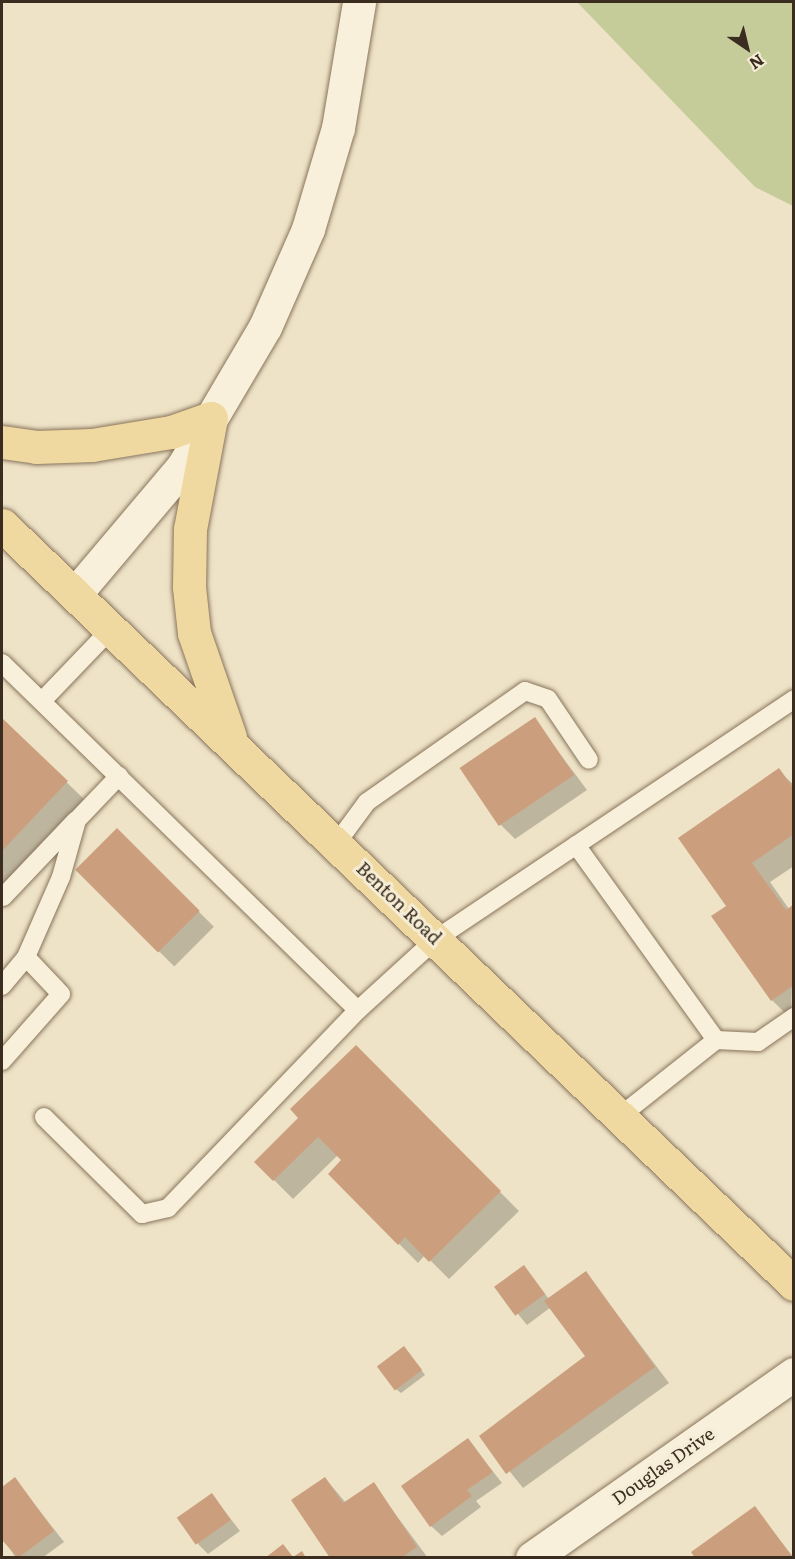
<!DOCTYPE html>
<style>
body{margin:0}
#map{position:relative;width:795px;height:1559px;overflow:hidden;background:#eee3c7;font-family:Literata,serif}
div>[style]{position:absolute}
.green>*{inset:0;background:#c5cc9a}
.shadow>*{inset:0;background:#0003;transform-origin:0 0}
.building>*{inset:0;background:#cb9f7d;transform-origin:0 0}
.roads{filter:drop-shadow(0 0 2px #89755c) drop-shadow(0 0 2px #89755c)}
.service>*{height:18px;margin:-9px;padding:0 9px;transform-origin:9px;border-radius:9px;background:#f8f0da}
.minor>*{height:33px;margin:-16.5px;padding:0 16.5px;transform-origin:16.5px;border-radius:16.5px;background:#f8f0da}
.tertiary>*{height:33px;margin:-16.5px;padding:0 16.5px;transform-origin:16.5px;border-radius:16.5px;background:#f8f0da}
.primary>*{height:33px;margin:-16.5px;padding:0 16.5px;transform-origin:16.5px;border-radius:16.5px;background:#f0d9a0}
span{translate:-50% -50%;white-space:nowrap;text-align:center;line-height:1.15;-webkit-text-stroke:6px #f5edd6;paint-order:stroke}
.street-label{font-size:18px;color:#3a2d20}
.frame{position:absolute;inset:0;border:3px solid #3a2d20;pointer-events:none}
.north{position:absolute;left:717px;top:18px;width:60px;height:60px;-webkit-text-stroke:4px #f5edd6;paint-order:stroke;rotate:145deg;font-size:16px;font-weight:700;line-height:24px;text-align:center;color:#3a2d20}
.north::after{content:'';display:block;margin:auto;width:21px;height:27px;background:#3a2d20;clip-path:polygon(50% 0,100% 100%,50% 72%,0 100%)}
</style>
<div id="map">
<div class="green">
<i style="clip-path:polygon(577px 2px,793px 2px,793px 206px,755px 187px)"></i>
</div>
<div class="shadow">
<i style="clip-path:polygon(534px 719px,587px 790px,515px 839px,500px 824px)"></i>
<i style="clip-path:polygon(2px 720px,86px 801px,2px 889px)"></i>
<i style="clip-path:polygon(778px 770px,794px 785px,794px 866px,770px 882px,789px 909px,794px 906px,791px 1019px,772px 1000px,728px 907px)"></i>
<i style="left:117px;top:830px;width:137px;height:56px;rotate:45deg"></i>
<i style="clip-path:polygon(356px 1047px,519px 1211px,449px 1279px,425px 1255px,418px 1263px,330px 1174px,343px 1160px,338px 1155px,293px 1199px,256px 1162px,300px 1118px)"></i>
<i style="clip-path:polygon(524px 1267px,549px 1299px,586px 1273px,669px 1383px,523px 1488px,482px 1437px,587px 1357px,551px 1307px,527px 1325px,496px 1287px)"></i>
<i style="clip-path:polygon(408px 1352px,425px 1375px,401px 1393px,396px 1389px)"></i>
<i style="clip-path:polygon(468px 1440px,502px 1483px,476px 1501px,481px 1507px,442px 1536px,431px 1526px)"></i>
<i style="clip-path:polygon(325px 1478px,346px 1503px,373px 1484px,428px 1558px,331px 1558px)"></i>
<i style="clip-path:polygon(15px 1479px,64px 1542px,42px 1558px,16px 1558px,2px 1537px,2px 1488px)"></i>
<i style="clip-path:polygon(212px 1495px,240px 1531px,208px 1554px,198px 1544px)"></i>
<i style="clip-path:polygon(755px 1508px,794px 1558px,697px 1558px)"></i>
</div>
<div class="building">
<i style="left:535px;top:717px;width:70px;height:91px;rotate:56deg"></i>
<i style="clip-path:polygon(2px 718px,68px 781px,2px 851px)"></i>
<i style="clip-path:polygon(779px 768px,794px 789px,794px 834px,752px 863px,786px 910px,794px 904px,794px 985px,771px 1001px,711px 916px,726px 906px,678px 838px)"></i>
<i style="left:117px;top:828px;width:117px;height:59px;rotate:45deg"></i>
<i style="clip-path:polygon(356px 1045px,501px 1191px,429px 1262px,405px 1237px,398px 1245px,328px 1174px,341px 1160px,318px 1137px,273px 1181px,254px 1162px,298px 1118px,290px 1109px)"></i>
<i style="left:524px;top:1265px;width:36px;height:37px;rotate:54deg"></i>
<i style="clip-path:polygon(586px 1271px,655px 1367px,506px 1474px,479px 1436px,585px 1356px,544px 1301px)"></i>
<i style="left:404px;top:1346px;width:30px;height:34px;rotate:53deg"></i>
<i style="clip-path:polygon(468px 1438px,493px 1472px,467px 1490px,472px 1496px,430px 1527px,401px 1486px)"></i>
<i style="clip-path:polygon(15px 1477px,54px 1531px,18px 1558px,2px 1540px,2px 1487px)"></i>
<i style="clip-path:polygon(325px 1477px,343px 1503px,374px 1482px,417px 1547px,401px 1558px,330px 1558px,291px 1500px)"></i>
<i style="left:212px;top:1493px;width:33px;height:43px;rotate:55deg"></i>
<i style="clip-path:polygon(755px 1506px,793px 1558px,695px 1558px,691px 1552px)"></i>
<i style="clip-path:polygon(283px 1544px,293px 1557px,302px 1551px,306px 1558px,265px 1558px)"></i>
</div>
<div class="roads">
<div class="service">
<i style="left:2px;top:663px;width:497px;rotate:44.3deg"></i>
<i style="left:358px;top:1010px;width:105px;rotate:-42.3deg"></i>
<i style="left:436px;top:939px;width:431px;rotate:-33.8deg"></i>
<i style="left:42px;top:701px;width:100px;rotate:-46.2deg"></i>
<i style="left:336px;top:844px;width:52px;rotate:-53.6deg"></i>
<i style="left:367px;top:802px;width:193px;rotate:-35.1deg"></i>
<i style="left:525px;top:691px;width:24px;rotate:19deg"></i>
<i style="left:548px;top:699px;width:73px;rotate:56.1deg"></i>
<i style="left:576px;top:845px;width:240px;rotate:54.3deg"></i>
<i style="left:716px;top:1040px;width:42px;rotate:2.7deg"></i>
<i style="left:758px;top:1042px;width:44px;rotate:-34.8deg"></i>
<i style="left:3px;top:897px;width:105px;rotate:-46.5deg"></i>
<i style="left:2px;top:986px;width:38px;rotate:-50deg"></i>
<i style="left:26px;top:957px;width:87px;rotate:-66.4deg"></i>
<i style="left:61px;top:877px;width:59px;rotate:-74.3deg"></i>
<i style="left:77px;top:820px;width:61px;rotate:-46.3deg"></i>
<i style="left:2px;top:1061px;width:89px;rotate:-48.6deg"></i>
<i style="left:61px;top:994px;width:51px;rotate:-133.4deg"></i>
<i style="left:44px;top:1117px;width:138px;rotate:44.7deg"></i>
<i style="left:142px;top:1214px;width:27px;rotate:-13deg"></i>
<i style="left:168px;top:1208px;width:274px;rotate:-46.2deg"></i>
<i style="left:619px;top:1117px;width:124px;rotate:-38.4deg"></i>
</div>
<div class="minor">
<i style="left:75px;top:594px;width:167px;rotate:-49.8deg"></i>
<i style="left:183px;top:466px;width:161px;rotate:-59.5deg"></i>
<i style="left:265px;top:327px;width:107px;rotate:-66.3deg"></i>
<i style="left:308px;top:229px;width:105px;rotate:-73.5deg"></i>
<i style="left:338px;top:128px;width:128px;rotate:-80.5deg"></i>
</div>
<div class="tertiary">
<i style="left:532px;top:1558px;width:320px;rotate:-35.1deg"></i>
</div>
<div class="primary">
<i style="left:211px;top:418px;width:113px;rotate:100.7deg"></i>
<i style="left:190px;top:529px;width:58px;rotate:91deg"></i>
<i style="left:189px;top:587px;width:46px;rotate:83.8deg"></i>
<i style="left:194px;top:633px;width:110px;rotate:70.9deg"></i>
<i style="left:2px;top:442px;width:34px;rotate:8deg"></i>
<i style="left:36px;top:447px;width:56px;rotate:-2deg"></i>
<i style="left:92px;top:445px;width:80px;rotate:-9.3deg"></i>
<i style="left:171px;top:432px;width:42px;rotate:-19.3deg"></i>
<i style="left:2px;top:525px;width:1097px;rotate:43.78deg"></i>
</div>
</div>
<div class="street-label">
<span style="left:399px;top:903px;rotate:44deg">Benton Road</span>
<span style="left:663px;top:1466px;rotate:-35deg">Douglas Drive</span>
</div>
<div class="frame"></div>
<div class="north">N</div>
</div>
